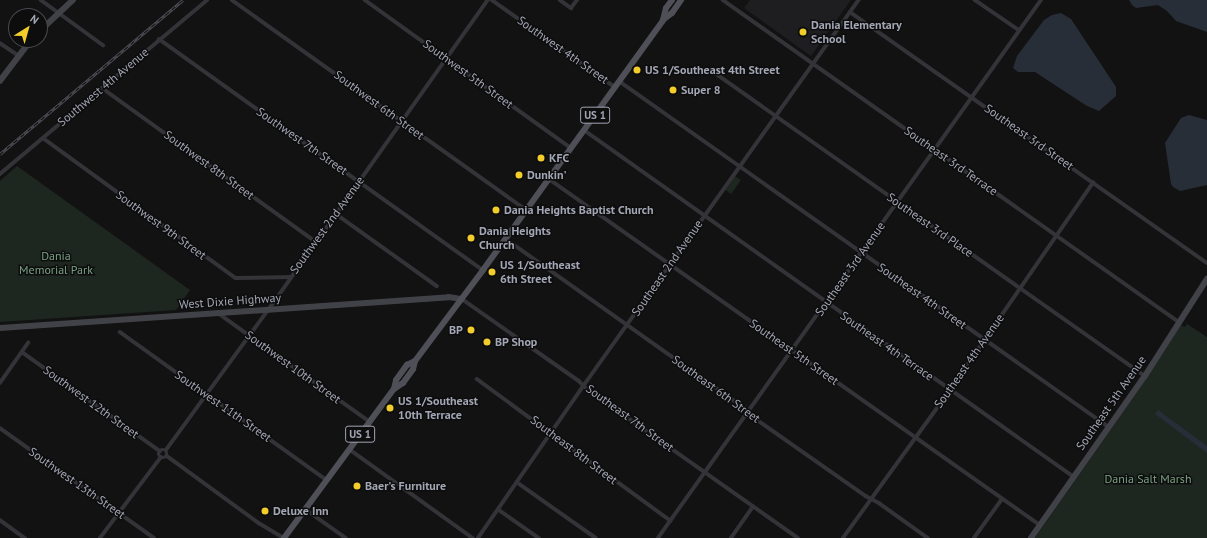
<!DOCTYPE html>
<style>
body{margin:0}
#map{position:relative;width:1207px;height:538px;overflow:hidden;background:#121213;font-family:"PT Sans",sans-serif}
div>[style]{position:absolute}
.built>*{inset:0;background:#1e1e20}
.green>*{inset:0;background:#1e2620;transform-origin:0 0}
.water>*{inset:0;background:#282e37}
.street>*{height:3.5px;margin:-1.75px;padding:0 1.75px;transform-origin:1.75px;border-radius:1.75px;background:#333338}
.street>.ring{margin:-1.75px;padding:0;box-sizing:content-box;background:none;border:3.5px solid #333338;border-radius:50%}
.secondary>*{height:5.5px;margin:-2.75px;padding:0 2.75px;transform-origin:2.75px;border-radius:2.75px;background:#414148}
.primary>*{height:6px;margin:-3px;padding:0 3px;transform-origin:3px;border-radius:3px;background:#4f4f57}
.rail>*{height:3px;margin-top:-1.5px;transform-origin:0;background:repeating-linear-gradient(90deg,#0d0d0e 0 4.5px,#4c4c53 0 9px);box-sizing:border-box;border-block:1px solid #4c4c53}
.dots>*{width:11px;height:11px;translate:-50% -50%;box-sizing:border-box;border:2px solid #0d0d0e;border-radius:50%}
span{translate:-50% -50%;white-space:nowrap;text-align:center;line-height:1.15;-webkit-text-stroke:3px #0d0d0e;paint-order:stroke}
.shield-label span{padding:1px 3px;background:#0d0d0e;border:1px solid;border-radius:3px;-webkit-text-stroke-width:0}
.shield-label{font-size:11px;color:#a3a6b4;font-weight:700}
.poi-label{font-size:12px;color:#a3a6b4;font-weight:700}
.left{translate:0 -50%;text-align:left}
.right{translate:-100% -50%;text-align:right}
.street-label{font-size:12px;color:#a3a6b4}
.park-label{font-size:12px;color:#7aa082}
.north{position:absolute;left:8px;top:8px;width:40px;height:40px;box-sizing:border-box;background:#0d0d0e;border:1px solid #494a50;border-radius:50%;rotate:37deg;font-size:11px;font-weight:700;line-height:16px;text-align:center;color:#a3a6b4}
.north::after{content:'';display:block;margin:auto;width:14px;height:18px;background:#f3ce2a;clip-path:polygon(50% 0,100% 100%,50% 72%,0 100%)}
</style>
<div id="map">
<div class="built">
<i style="clip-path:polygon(750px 0,851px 0,811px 56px,744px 8px)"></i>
</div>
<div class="green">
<i style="clip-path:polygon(17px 166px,190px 290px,176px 310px,0 322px,0 181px)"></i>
<i style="left:735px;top:176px;width:7px;height:17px;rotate:34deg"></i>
<i style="clip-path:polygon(1187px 324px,1207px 337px,1207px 538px,1035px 538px,1147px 378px,1181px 325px,1185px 327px)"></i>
</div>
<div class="water">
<i style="clip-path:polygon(1129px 0,1207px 0,1207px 32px,1176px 21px,1167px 11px,1158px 5px,1136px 8px,1132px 5px)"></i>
<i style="clip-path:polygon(1061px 13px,1071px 19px,1116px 87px,1116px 96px,1099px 111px,1087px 106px,1035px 72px,1018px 72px,1013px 68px,1017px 56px,1044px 20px,1052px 15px)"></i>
<i style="clip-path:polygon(1189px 115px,1207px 120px,1207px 185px,1180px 191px,1173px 187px,1171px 184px,1165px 143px,1181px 118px)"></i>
<i style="clip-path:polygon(1158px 410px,1207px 446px,1207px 453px,1155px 414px)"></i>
</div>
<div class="street">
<i style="left:41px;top:0;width:77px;rotate:36deg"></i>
<i style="left:232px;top:0;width:361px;rotate:35.5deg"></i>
<i style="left:365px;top:0;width:254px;rotate:35.7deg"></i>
<i style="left:492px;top:0;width:151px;rotate:35.3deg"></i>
<i style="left:560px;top:0;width:14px;rotate:36deg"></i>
<i style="left:571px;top:8px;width:10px;rotate:-53deg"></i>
<i style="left:723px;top:0;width:558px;rotate:35.23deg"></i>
<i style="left:975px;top:0;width:53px;rotate:34.3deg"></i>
<i style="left:850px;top:12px;width:436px;rotate:35.1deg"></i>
<i style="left:159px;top:39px;width:398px;rotate:35.5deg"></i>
<i style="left:0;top:43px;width:23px;rotate:34deg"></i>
<i style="left:715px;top:73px;width:526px;rotate:35.17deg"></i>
<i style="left:619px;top:81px;width:600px;rotate:35.23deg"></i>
<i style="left:102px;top:88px;width:264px;rotate:35.7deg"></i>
<i style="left:584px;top:130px;width:600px;rotate:35.3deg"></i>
<i style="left:43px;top:138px;width:238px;rotate:36deg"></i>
<i style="left:236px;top:278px;width:55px;rotate:-1deg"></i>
<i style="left:0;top:174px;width:270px;rotate:-40deg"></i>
<i style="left:549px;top:179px;width:601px;rotate:35.17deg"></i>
<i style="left:336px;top:214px;width:124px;rotate:35.5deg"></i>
<i style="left:506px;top:239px;width:293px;rotate:35.3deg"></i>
<i style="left:745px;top:408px;width:12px;rotate:48deg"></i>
<i style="left:753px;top:417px;width:138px;rotate:35deg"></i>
<i style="left:866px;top:496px;width:15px;rotate:28deg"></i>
<i style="left:879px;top:503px;width:60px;rotate:35.5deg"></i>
<i style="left:462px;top:299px;width:143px;rotate:35deg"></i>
<i style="left:579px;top:381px;width:11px;rotate:45deg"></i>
<i style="left:587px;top:389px;width:258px;rotate:35.2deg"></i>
<i style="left:218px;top:313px;width:187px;rotate:35.6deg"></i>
<i style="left:120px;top:332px;width:254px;rotate:35.6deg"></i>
<i style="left:22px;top:352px;width:170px;rotate:35.7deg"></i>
<i style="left:477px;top:379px;width:240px;rotate:36.2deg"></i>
<i style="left:0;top:383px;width:49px;rotate:-55deg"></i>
<i style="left:0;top:428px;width:189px;rotate:35.5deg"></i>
<i style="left:349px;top:449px;width:153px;rotate:35.7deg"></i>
<i class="ring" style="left:159px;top:450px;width:4.5px;height:4.5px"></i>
<i style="left:166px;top:450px;width:175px;rotate:-53.9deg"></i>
<i style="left:269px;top:309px;width:379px;rotate:-54.7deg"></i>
<i style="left:167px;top:456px;width:114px;rotate:36.1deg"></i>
<i style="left:259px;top:523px;width:29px;rotate:31deg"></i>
<i style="left:518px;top:483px;width:95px;rotate:35.2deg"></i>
<i style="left:305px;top:509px;width:50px;rotate:35.3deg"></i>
<i style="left:499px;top:510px;width:49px;rotate:35deg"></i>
<i style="left:0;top:520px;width:31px;rotate:36deg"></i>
<i style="left:100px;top:538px;width:101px;rotate:-53deg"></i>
<i style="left:478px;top:538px;width:186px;rotate:-55.3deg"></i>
<i style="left:584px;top:385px;width:473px;rotate:-54.5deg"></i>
<i style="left:658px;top:538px;width:660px;rotate:-54.55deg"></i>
<i style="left:731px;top:538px;width:38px;rotate:-55deg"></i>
<i style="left:843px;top:538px;width:183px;rotate:-54.1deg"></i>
<i style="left:950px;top:390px;width:252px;rotate:-55.4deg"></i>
<i style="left:974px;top:538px;width:48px;rotate:-54.3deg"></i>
</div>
<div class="secondary">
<i style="left:40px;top:31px;width:45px;rotate:-43.2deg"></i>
<i style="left:0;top:81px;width:51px;rotate:-52.9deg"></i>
<i style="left:0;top:328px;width:450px;rotate:-3.9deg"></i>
<i style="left:449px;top:297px;width:13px;rotate:9deg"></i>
<i style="left:1031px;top:538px;width:198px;rotate:-54.9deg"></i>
<i style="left:1145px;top:376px;width:115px;rotate:-57.4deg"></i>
</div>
<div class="primary">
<i style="left:663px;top:20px;width:11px;rotate:-38deg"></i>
<i style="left:672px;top:13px;width:16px;rotate:-55deg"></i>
<i style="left:394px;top:389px;width:9px;rotate:-77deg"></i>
<i style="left:396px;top:380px;width:19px;rotate:-54deg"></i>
<i style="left:407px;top:365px;width:9px;rotate:-27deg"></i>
<i style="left:284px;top:538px;width:185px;rotate:-53.6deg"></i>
<i style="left:394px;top:389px;width:11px;rotate:-34deg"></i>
<i style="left:403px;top:383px;width:17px;rotate:-54deg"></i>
<i style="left:413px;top:369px;width:8px;rotate:-76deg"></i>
<i style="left:415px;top:361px;width:114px;rotate:-53.2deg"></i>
<i style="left:483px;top:270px;width:308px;rotate:-54.2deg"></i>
<i style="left:663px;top:20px;width:12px;rotate:-76deg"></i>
<i style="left:666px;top:8px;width:10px;rotate:-53deg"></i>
</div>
<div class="rail">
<i style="left:0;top:154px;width:239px;rotate:-40.1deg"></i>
</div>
<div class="dots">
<i style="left:803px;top:32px;background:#f3ce2a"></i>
<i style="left:637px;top:70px;background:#f3ce2a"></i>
<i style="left:673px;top:90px;background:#f3ce2a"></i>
<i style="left:541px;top:158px;background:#f3ce2a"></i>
<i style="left:519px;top:175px;background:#f3ce2a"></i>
<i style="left:496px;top:210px;background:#f3ce2a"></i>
<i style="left:471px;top:238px;background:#f3ce2a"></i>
<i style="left:492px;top:272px;background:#f3ce2a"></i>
<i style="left:471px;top:330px;background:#f3ce2a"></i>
<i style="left:487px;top:342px;background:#f3ce2a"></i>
<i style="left:390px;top:408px;background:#f3ce2a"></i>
<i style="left:357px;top:486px;background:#f3ce2a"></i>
<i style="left:265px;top:511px;background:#f3ce2a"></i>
</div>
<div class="shield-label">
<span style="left:595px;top:115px">US 1</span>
<span style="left:360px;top:434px">US 1</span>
</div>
<div class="poi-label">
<span class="left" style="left:811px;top:32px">Dania Elementary<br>School</span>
<span class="left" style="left:645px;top:70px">US 1/Southeast 4th Street</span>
<span class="left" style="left:681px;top:90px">Super 8</span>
<span class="left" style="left:549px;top:158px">KFC</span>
<span class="left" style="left:527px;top:175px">Dunkin'</span>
<span class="left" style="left:504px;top:210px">Dania Heights Baptist Church</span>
<span class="left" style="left:479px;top:238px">Dania Heights<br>Church</span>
<span class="left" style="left:500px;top:272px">US 1/Southeast<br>6th Street</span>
<span class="right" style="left:463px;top:330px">BP</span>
<span class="left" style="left:495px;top:342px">BP Shop</span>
<span class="left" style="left:398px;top:408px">US 1/Southeast<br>10th Terrace</span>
<span class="left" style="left:365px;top:486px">Baer's Furniture</span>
<span class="left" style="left:273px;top:511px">Deluxe Inn</span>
</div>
<div class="street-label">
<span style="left:563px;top:50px;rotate:35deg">Southwest 4th Street</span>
<span style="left:468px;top:74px;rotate:36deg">Southwest 5th Street</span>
<span style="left:103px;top:87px;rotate:-40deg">Southwest 4th Avenue</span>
<span style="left:379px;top:105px;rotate:36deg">Southwest 6th Street</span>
<span style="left:1029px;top:137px;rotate:35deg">Southeast 3rd Street</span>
<span style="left:302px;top:141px;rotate:35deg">Southwest 7th Street</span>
<span style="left:951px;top:161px;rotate:35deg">Southeast 3rd Terrace</span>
<span style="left:209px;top:165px;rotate:36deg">Southwest 8th Street</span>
<span style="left:161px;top:225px;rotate:36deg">Southwest 9th Street</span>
<span style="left:327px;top:225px;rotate:-54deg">Southwest 2nd Avenue</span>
<span style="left:930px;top:225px;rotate:35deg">Southeast 3rd Place</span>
<span style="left:667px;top:268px;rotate:-55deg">Southeast 2nd Avenue</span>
<span style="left:850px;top:269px;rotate:-55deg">Southeast 3rd Avenue</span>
<span style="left:922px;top:296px;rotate:35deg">Southeast 4th Street</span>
<span style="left:230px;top:301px;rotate:-4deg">West Dixie Highway</span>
<span style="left:887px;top:346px;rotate:35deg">Southeast 4th Terrace</span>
<span style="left:794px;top:352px;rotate:35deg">Southeast 5th Street</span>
<span style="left:969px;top:361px;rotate:-55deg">Southeast 4th Avenue</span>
<span style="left:293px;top:367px;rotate:36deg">Southwest 10th Street</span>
<span style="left:716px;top:389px;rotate:36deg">Southeast 6th Street</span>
<span style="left:91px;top:402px;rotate:36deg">Southwest 12th Street</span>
<span style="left:1111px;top:403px;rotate:-55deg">Southeast 5th Avenue</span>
<span style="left:223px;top:406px;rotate:35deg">Southwest 11th Street</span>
<span style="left:630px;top:418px;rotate:36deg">Southeast 7th Street</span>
<span style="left:574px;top:450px;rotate:37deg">Southeast 8th Street</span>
<span style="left:77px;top:483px;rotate:35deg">Southwest 13th Street</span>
</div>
<div class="park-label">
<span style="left:56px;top:263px">Dania<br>Memorial Park</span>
<span style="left:1148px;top:479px">Dania Salt Marsh</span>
</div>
<div class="north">N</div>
</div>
